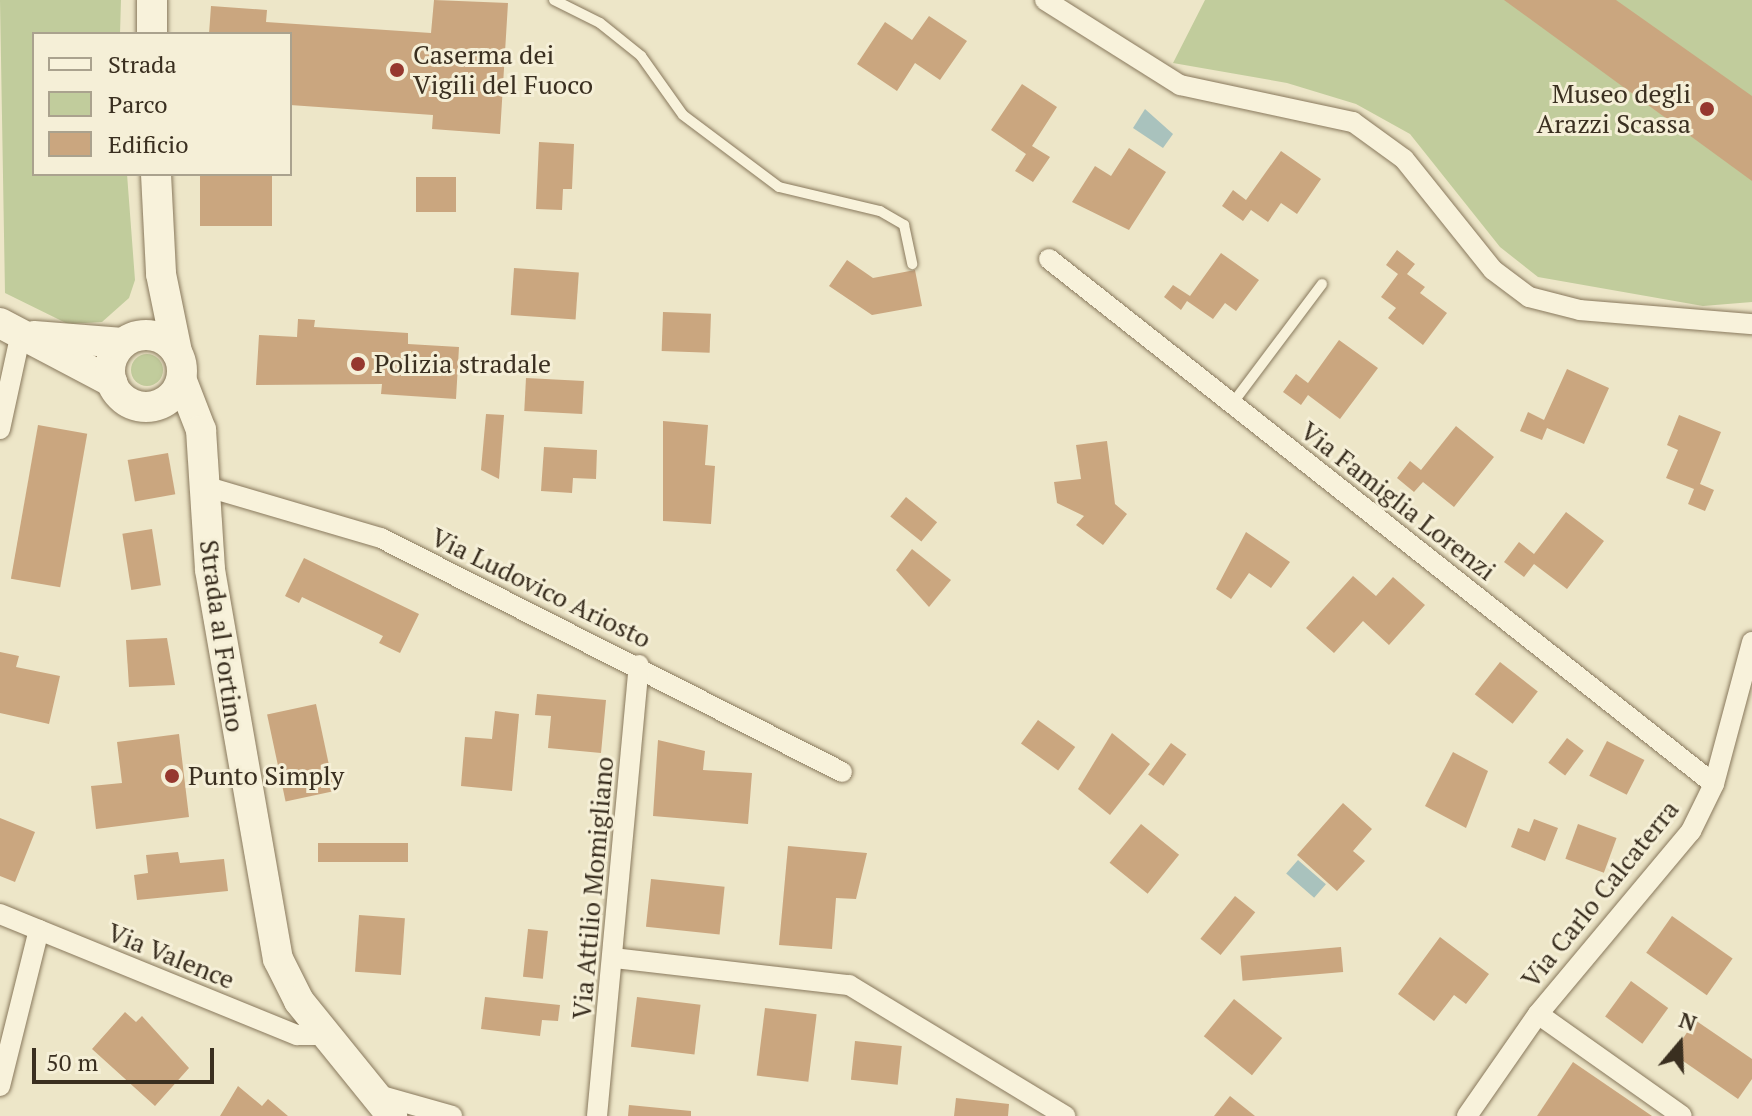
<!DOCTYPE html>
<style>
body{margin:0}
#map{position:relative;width:1752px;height:1116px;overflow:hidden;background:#ede6c8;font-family:"PT Serif",serif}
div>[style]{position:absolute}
.green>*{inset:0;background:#c1cc9c}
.round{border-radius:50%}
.water>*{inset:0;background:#a9c2bd;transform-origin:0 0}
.building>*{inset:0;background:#caa67f;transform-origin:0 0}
.roads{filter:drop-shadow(0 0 2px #89795d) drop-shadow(0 0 2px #89795d)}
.lane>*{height:10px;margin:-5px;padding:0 5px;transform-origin:5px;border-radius:5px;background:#f8f2db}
.street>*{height:20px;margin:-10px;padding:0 10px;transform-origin:10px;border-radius:10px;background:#f8f2db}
.secondary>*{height:30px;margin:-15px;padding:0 15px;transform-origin:15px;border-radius:15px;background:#f8f2db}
.secondary>.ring{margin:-15px;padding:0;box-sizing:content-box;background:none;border:30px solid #f8f2db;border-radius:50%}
.dots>*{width:22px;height:22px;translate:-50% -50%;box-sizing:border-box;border:4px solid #f5efd7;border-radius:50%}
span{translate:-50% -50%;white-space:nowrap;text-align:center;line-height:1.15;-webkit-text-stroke:6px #f5efd7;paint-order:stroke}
.poi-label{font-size:26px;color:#3a2f20}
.left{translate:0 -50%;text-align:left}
.right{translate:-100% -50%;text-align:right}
.street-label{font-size:26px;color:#3a2f20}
.legend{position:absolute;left:32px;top:32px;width:260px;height:144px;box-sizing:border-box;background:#f5efd7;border:2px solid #aaa28e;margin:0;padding:10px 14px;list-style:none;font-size:24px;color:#3a2f20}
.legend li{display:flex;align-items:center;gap:16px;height:40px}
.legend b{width:40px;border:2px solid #aaa28e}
.north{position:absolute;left:1640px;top:1004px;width:80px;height:80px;-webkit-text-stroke:6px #f5efd7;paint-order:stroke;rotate:19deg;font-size:22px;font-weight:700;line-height:32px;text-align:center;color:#3a2f20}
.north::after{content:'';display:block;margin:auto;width:28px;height:36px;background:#3a2f20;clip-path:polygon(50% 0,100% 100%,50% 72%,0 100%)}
.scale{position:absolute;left:32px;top:1048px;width:182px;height:36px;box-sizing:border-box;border:4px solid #3a2f20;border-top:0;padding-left:10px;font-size:24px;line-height:28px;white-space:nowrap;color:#3a2f20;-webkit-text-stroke:6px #f5efd7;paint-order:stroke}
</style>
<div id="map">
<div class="green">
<i style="clip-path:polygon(0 0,121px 0,120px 34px,34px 34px,34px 174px,127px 174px,135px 280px,129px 298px,102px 322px,68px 324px,5px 293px)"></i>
<i style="clip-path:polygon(1205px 0,1752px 0,1752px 302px,1703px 306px,1538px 277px,1500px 247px,1410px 134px,1356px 104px,1287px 83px,1173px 63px)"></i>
<i class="round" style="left:131px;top:354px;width:32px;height:32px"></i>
</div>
<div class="water">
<i style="clip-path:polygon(1145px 109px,1173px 134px,1163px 148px,1133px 128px)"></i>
<i style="left:1298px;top:860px;width:37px;height:18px;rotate:41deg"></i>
</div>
<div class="building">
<i style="clip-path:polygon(434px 0,508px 3px,500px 134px,432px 129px,433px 115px,290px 105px,290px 34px,209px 34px,211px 6px,267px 10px,266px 22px,431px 33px)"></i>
<i style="clip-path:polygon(1504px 0,1616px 0,1752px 96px,1752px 181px)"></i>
<i style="clip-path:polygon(929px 16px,967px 41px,940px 80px,915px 63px,897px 91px,857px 64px,885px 22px,912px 40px)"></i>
<i style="clip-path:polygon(1022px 84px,1057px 107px,1032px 146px,1050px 157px,1033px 182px,1015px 171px,1026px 154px,991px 130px)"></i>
<i style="clip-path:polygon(539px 142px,574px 144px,572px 189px,563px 189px,562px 210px,536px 209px)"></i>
<i style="clip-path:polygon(1129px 148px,1166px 172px,1129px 230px,1072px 202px,1095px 166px,1111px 176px)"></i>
<i style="clip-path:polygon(1281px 151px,1321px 179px,1297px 214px,1281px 203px,1268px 222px,1251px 210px,1243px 221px,1222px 206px,1233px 190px,1246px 200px)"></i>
<i style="left:200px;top:174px;width:72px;height:52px"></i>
<i style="left:416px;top:177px;width:40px;height:35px"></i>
<i style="clip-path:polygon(1397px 250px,1415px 264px,1407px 274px,1425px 287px,1420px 293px,1447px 313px,1423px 345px,1388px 318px,1396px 308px,1381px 297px,1398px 274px,1386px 265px)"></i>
<i style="clip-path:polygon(1221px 253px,1259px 280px,1236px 311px,1225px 303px,1213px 319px,1187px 301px,1181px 310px,1164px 297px,1173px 285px,1190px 296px)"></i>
<i style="clip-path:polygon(847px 260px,873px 278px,915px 270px,922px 306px,872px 315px,829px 286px)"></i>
<i style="left:514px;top:268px;width:65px;height:47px;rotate:4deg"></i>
<i style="left:663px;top:312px;width:48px;height:39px;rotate:2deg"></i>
<i style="clip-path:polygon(298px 319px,315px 320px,314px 327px,408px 333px,408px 344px,459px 347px,456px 399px,381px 394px,382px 384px,256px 385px,259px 335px,297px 337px)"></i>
<i style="clip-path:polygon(1339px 340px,1378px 368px,1340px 419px,1308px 395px,1301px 405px,1283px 392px,1296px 374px,1308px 383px)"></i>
<i style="clip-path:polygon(1567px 369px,1609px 388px,1584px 444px,1547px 428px,1542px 440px,1520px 431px,1528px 412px,1544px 420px)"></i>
<i style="left:526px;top:378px;width:58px;height:33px;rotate:3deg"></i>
<i style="clip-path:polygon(486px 414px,504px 415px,499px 479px,481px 470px)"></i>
<i style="clip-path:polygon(1679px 415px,1721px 432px,1700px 484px,1714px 490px,1705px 511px,1688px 504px,1694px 489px,1666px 478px,1678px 450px,1667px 445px)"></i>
<i style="clip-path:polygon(663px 421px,708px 425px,705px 465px,715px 466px,711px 524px,663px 521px)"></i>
<i style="left:38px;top:425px;width:50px;height:156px;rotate:10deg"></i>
<i style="clip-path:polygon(1456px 426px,1494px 457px,1454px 507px,1423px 482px,1414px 492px,1397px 478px,1410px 461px,1421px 470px)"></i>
<i style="clip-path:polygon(1107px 441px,1115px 504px,1127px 514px,1103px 545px,1076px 525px,1084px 516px,1057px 503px,1054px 482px,1081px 479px,1076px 445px)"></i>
<i style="clip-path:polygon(544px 447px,597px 450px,596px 479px,573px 478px,572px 493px,541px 491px)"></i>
<i style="left:168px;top:453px;width:42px;height:41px;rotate:80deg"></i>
<i style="left:906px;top:497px;width:40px;height:25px;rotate:39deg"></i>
<i style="clip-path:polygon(1566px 512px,1604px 541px,1567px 589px,1534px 564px,1524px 577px,1504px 562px,1519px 542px,1534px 554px)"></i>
<i style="left:152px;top:529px;width:57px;height:30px;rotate:81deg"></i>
<i style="clip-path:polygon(1246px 532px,1290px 562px,1271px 588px,1249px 573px,1231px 599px,1216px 589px)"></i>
<i style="clip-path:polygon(912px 549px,951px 580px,929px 607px,896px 570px)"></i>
<i style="clip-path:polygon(304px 558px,419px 614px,400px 653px,379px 643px,383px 636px,302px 597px,299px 603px,285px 596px)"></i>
<i style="clip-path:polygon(1353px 576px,1376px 596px,1393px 577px,1425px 605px,1389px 645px,1363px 621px,1334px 653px,1306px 628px)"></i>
<i style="clip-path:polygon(167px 638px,175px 685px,129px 687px,126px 640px)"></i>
<i style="clip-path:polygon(0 652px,19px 656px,16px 667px,60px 676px,49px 724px,0 713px)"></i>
<i style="left:1500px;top:662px;width:48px;height:41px;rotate:38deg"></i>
<i style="clip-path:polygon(537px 694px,606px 700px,601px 753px,548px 748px,551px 716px,535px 715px)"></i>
<i style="left:316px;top:704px;width:89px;height:50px;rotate:78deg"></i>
<i style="clip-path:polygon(495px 711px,519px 714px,512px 791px,461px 786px,465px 737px,492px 739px)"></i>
<i style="left:1038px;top:720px;width:46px;height:29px;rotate:36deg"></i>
<i style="clip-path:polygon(1112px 733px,1150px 764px,1110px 815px,1078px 789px)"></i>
<i style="clip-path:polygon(179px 734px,189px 817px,96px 829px,91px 786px,122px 783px,117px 742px)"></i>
<i style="left:1567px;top:738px;width:21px;height:31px;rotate:37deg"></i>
<i style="clip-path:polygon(658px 740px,705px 751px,703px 770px,752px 773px,748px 824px,653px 816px)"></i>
<i style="left:1607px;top:741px;width:42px;height:39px;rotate:27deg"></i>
<i style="left:1171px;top:743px;width:19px;height:39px;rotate:36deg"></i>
<i style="clip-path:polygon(1453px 752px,1488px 771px,1466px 828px,1425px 806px)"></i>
<i style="clip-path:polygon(1343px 803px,1372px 829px,1353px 851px,1365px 861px,1337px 891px,1297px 855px)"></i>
<i style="clip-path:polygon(0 818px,35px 832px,15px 882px,0 876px)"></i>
<i style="clip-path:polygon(1534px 819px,1558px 828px,1545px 861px,1511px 847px,1518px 828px,1529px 832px)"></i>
<i style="left:1141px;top:824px;width:49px;height:50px;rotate:39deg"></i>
<i style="left:1578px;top:824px;width:41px;height:37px;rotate:20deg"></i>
<i style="left:408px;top:843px;width:19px;height:90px;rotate:90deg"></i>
<i style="clip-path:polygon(788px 846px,867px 853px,856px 899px,836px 898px,832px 949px,779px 945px)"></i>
<i style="clip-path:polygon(178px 852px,180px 863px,224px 859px,228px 891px,137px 900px,134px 875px,148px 873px,146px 855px)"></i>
<i style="left:651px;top:879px;width:74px;height:48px;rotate:6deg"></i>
<i style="left:1235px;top:896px;width:26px;height:55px;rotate:39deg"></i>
<i style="left:359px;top:915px;width:46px;height:57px;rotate:4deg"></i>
<i style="left:1672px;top:916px;width:74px;height:45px;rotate:35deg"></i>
<i style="left:528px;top:929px;width:20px;height:48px;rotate:6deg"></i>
<i style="clip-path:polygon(1440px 937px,1489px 974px,1466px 1004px,1454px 995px,1434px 1021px,1398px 994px)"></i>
<i style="left:1341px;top:947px;width:25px;height:101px;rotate:85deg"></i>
<i style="left:1631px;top:981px;width:46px;height:44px;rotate:36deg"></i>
<i style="clip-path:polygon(485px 997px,560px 1005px,558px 1021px,542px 1020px,540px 1036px,481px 1029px)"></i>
<i style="left:637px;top:997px;width:64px;height:50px;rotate:7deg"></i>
<i style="left:1234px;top:999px;width:62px;height:48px;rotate:39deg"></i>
<i style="left:765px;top:1008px;width:52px;height:68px;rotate:7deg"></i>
<i style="clip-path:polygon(125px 1012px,136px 1022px,142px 1016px,189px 1068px,155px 1106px,92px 1049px)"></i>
<i style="clip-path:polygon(1695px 1020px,1752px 1059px,1752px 1079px,1738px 1099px,1673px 1054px)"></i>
<i style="left:855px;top:1041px;width:47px;height:39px;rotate:6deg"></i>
<i style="clip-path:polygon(1573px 1062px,1652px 1116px,1537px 1116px)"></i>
<i style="clip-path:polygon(238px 1086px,262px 1106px,268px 1099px,288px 1116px,220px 1116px)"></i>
<i style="clip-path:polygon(1230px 1096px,1255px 1116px,1214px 1116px)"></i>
<i style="clip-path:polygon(956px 1098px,1009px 1104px,1008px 1116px,954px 1116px)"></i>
<i style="clip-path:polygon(629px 1105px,691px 1111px,691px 1116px,628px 1116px)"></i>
</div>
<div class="roads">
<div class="lane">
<i style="left:554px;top:0;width:51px;rotate:26.6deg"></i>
<i style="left:600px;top:23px;width:53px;rotate:38.8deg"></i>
<i style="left:641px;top:56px;width:72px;rotate:54.6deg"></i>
<i style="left:683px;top:115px;width:120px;rotate:36.9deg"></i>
<i style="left:779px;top:187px;width:104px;rotate:13.4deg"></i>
<i style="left:880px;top:211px;width:28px;rotate:30deg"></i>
<i style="left:904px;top:225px;width:40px;rotate:78deg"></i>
<i style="left:1232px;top:404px;width:150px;rotate:-53.1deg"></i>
</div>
<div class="street">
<i style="left:1045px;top:0;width:160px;rotate:32.2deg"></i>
<i style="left:1180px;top:85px;width:177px;rotate:12.1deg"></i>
<i style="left:1353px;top:122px;width:63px;rotate:36deg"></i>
<i style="left:1404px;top:159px;width:142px;rotate:51.3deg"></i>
<i style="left:1493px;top:270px;width:45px;rotate:36.9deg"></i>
<i style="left:1529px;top:297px;width:53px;rotate:14.3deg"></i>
<i style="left:1580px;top:310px;width:173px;rotate:4.7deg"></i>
<i style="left:1049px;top:259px;width:847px;rotate:38.29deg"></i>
<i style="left:0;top:429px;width:98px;rotate:-77.7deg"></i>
<i style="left:204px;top:486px;width:184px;rotate:16.4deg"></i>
<i style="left:381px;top:538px;width:517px;rotate:26.91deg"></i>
<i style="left:0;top:914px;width:321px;rotate:22.2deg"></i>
<i style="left:297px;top:1035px;width:28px"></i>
<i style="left:614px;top:958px;width:237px;rotate:6.6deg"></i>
<i style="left:849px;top:985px;width:253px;rotate:31.2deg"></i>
<i style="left:1538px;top:1014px;width:176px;rotate:35.3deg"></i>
<i style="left:0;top:1086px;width:161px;rotate:-76deg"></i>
<i style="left:382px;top:1096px;width:73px;rotate:15.9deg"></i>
<i style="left:597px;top:1116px;width:453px;rotate:-84.7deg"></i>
<i style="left:1467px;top:1116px;width:124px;rotate:-55.2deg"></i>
<i style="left:1538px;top:1014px;width:239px;rotate:-50.1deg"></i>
<i style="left:1691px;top:831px;width:52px;rotate:-63.9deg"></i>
<i style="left:1714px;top:784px;width:147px;rotate:-75deg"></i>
</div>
<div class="secondary">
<i style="left:152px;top:0;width:34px;rotate:90deg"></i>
<i style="left:156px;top:174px;width:100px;rotate:87.1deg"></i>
<i style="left:161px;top:274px;width:80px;rotate:78.4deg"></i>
<i style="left:0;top:323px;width:127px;rotate:27.8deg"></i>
<i class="ring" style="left:110px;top:335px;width:42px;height:42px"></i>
<i style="left:34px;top:336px;width:89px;rotate:4.5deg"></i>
<i style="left:182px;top:381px;width:53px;rotate:68.8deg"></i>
<i style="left:201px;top:430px;width:140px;rotate:86.3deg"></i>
<i style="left:210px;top:570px;width:395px;rotate:80.1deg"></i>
<i style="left:278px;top:959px;width:47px;rotate:63.4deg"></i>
<i style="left:299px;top:1001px;width:148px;rotate:51deg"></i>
</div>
</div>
<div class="dots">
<i style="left:397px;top:70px;background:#96382f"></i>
<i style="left:1707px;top:109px;background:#96382f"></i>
<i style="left:358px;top:364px;background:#96382f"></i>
<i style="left:172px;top:776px;background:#96382f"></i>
</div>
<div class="poi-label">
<span class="left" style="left:413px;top:70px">Caserma dei<br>Vigili del Fuoco</span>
<span class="right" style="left:1691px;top:109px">Museo degli<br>Arazzi Scassa</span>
<span class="left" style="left:374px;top:364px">Polizia stradale</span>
<span class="left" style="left:188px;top:776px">Punto Simply</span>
</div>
<div class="street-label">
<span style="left:1398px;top:501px;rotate:38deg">Via Famiglia Lorenzi</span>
<span style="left:541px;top:588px;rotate:26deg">Via Ludovico Ariosto</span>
<span style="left:222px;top:636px;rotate:82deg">Strada al Fortino</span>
<span style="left:593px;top:888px;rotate:-85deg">Via Attilio Momigliano</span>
<span style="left:1600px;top:894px;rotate:-51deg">Via Carlo Calcaterra</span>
<span style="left:171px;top:956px;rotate:22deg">Via Valence</span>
</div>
<ul class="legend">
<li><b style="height:10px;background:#f8f2db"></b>Strada</li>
<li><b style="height:22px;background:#c1cc9c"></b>Parco</li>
<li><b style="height:22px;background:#caa67f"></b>Edificio</li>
</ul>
<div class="north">N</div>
<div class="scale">50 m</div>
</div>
